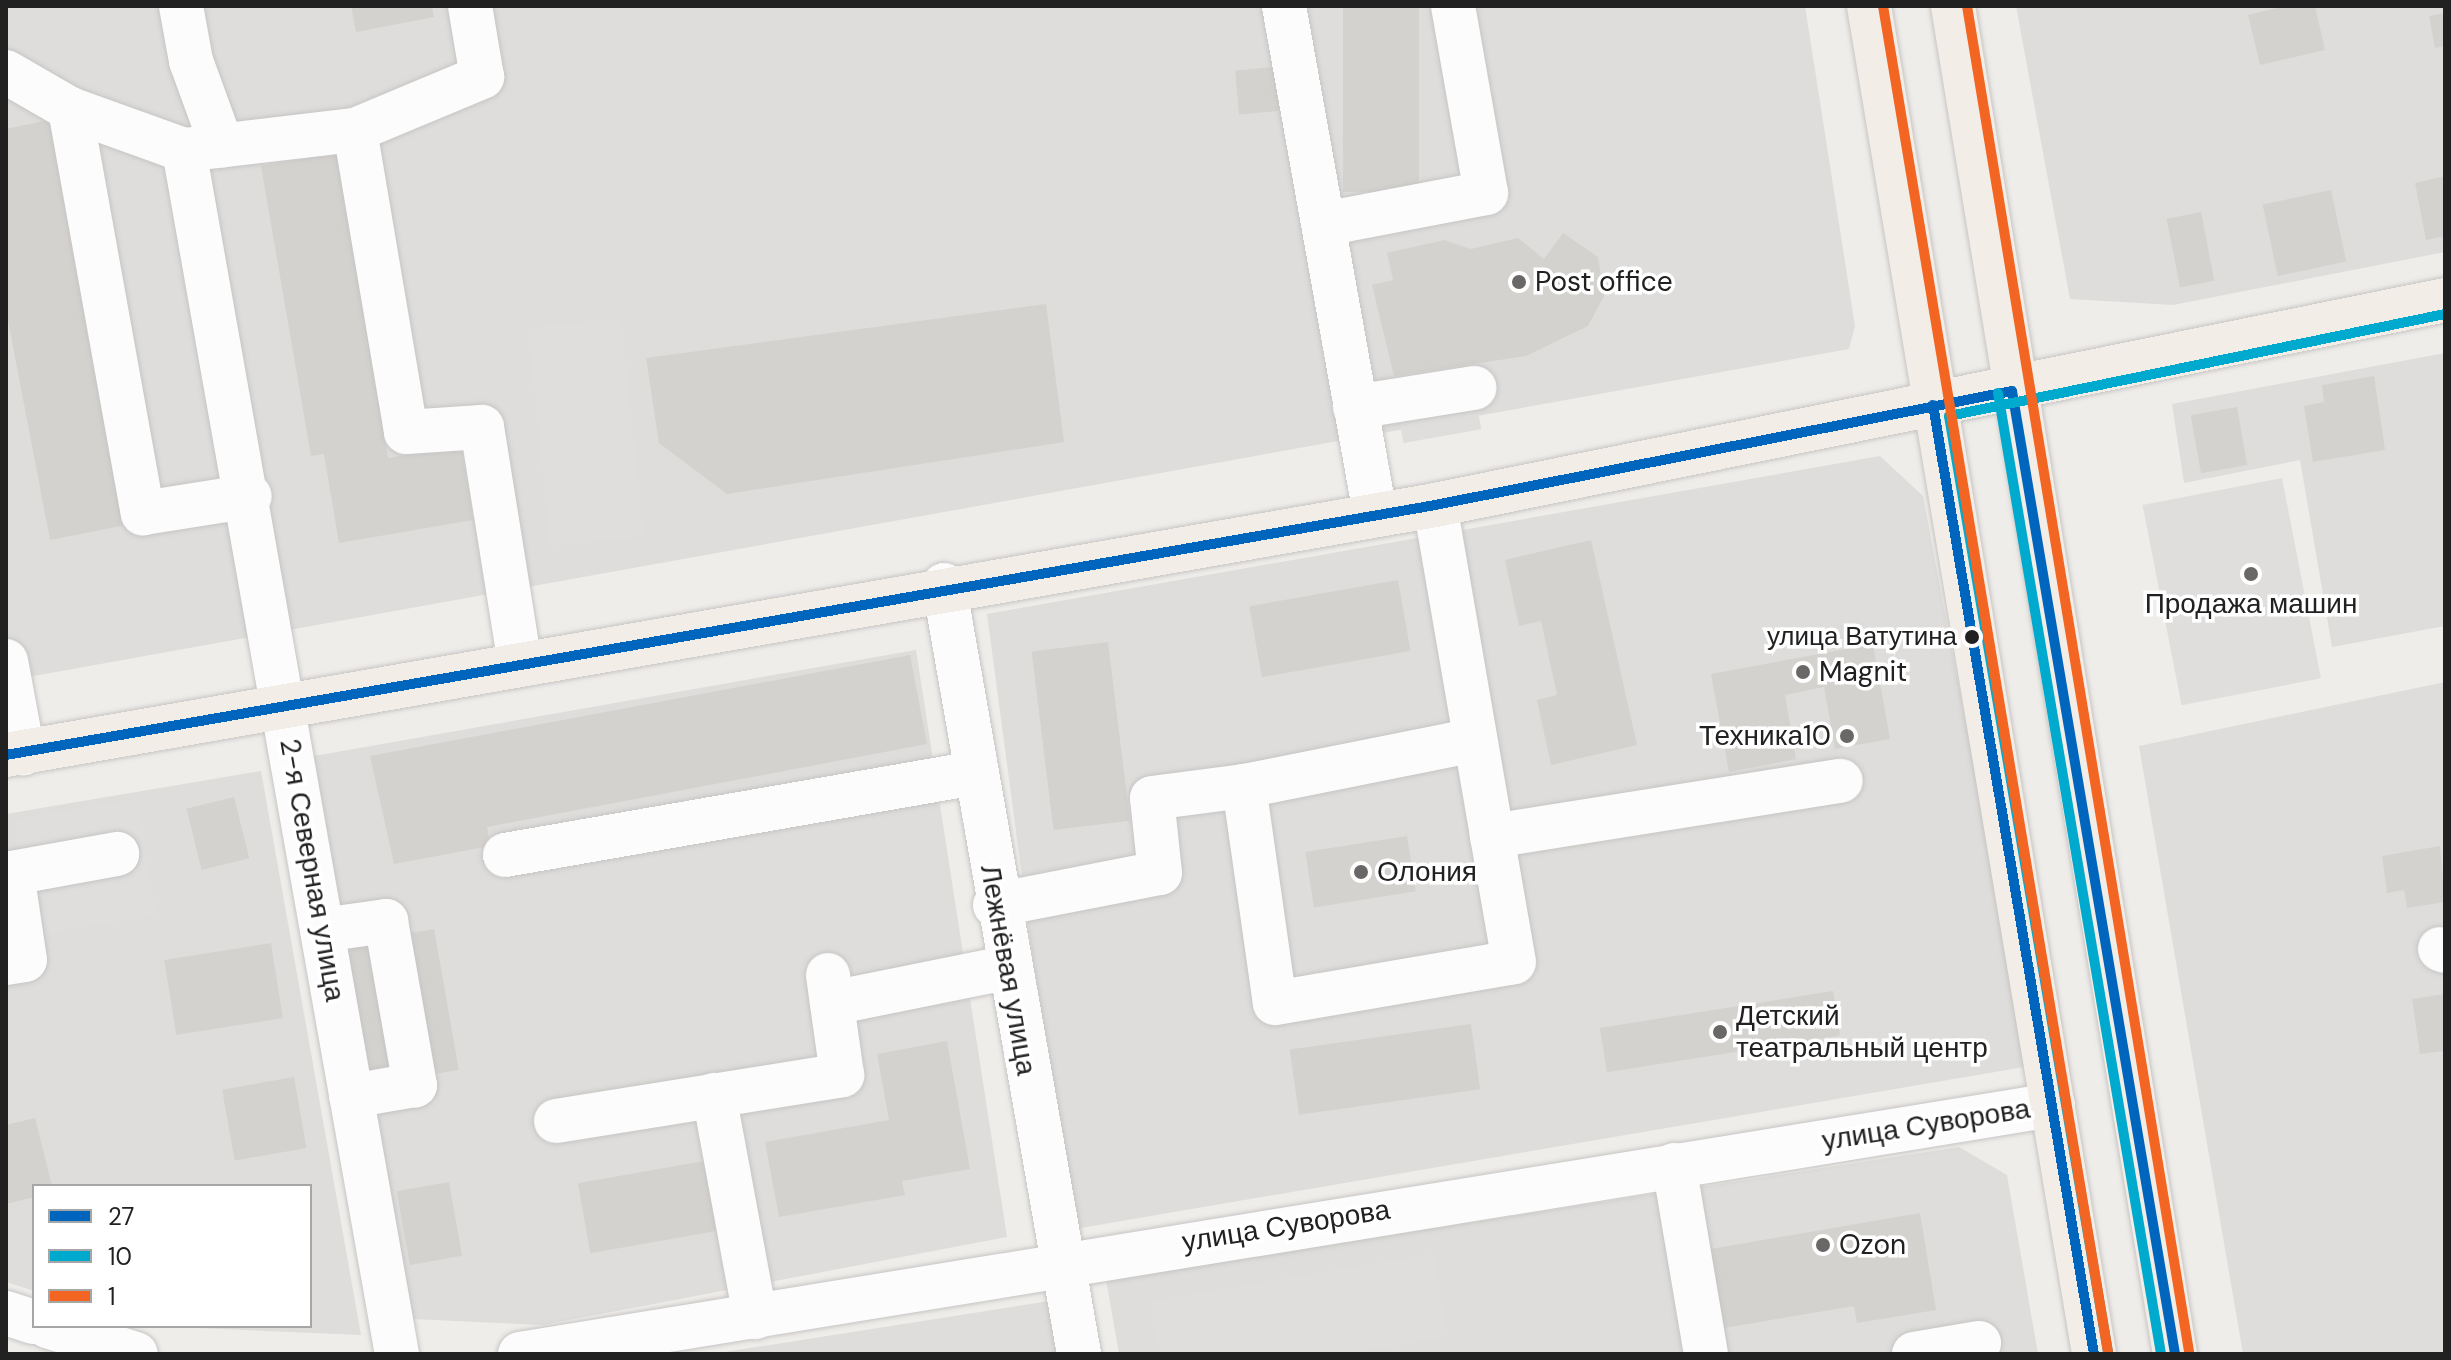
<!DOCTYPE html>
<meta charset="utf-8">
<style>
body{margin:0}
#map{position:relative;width:2451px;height:1360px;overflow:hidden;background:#efedea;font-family:"DM Sans",sans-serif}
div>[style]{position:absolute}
.residential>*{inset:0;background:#dedddb}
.parking>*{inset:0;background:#dfdedd;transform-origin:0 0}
.building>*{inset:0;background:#d4d2cf;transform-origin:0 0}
.roads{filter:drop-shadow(0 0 2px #c6c5c4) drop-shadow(0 0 2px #c6c5c4)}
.minor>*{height:44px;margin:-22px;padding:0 22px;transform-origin:22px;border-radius:22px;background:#fdfcfc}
.major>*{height:44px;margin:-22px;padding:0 22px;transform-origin:22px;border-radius:22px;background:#f2ede7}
.bus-1>*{height:10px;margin:-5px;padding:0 5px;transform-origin:5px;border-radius:5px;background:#0065bd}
.bus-2>*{height:10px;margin:-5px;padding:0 5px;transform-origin:5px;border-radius:5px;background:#00a9ce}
.bus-3>*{height:10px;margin:-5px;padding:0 5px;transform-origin:5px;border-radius:5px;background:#f26522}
.dots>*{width:22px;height:22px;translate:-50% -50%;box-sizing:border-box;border:4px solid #fff;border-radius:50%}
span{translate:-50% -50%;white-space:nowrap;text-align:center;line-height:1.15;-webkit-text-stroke:7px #fff;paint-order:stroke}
.bus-label{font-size:26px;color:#212121}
.right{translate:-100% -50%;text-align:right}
.poi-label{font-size:28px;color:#212121}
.left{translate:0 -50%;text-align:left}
.street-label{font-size:28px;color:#212121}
.frame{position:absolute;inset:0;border:8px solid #212121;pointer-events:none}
.legend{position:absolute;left:32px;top:1184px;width:280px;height:144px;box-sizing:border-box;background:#fff;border:2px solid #a6a6a6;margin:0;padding:10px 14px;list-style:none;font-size:24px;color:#212121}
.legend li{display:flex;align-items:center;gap:16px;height:40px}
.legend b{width:40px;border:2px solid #a6a6a6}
</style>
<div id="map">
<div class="residential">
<i style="clip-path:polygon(6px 6px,1805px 6px,1855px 326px,1849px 349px,6px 681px)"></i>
<i style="clip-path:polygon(2016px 6px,2445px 6px,2445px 252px,2173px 305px,2070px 299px)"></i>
<i style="clip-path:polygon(2445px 353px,2445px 626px,2332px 647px,2300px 460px,2184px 483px,2172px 404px)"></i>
<i style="clip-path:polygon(1880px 456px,1923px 496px,2030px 1066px,1069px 1230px,987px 614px)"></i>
<i style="clip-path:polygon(916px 650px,1007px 1237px,543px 1325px,413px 1319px,314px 756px)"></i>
<i style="clip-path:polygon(2445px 682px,2445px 1354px,2243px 1354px,2139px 746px)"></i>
<i style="clip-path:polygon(261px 771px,361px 1335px,148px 1326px,310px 1326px,310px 1186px,34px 1186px,34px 1291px,6px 1282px,6px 814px)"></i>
<i style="clip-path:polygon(1959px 1147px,2007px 1175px,2038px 1354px,1119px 1354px,1106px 1279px)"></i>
<i style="clip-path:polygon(1056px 1300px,1064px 1354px,712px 1354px)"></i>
</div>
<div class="parking">
<i style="left:621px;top:318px;width:220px;height:94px;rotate:84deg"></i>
<i style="left:1474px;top:388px;width:42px;height:79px;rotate:80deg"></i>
<i style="left:2282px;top:478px;width:204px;height:142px;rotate:79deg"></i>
<i style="left:138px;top:799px;width:118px;height:126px;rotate:81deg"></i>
<i style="clip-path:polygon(1434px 1253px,1447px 1337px,1349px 1354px,1160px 1354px,1149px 1301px)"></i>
</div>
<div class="building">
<i style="clip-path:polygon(351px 6px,432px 6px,434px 17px,356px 32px)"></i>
<i style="left:1343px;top:6px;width:76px;height:186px"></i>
<i style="clip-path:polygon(2286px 6px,2315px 6px,2325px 50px,2260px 65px,2248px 15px)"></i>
<i style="clip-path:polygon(2445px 13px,2445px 46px,2435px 48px,2429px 16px)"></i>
<i style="left:1276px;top:67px;width:44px;height:41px;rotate:85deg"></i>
<i style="clip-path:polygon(49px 120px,126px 525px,50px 540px,6px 310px,6px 129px)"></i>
<i style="clip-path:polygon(337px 153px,388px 458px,461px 446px,473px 520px,339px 543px,324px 454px,311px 456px,261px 166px)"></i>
<i style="clip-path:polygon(2445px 176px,2445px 236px,2426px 240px,2415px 183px)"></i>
<i style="left:2331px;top:190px;width:73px;height:70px;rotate:78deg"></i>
<i style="left:2201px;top:212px;width:70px;height:35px;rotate:79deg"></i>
<i style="clip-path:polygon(1563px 233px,1598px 257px,1604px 296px,1588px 326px,1526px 356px,1394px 376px,1372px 285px,1393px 280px,1387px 253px,1444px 240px,1471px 249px,1518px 238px,1544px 259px)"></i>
<i style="clip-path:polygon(1046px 304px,1064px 442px,727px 494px,659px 443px,646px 358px)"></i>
<i style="clip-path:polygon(2374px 376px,2385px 450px,2313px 462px,2304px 406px,2324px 402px,2322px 385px)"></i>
<i style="left:2237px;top:407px;width:59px;height:47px;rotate:80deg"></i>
<i style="clip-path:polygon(1591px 540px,1637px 745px,1551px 765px,1537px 700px,1557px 695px,1541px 621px,1519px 626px,1505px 560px)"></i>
<i style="left:1398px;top:580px;width:72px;height:151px;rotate:80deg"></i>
<i style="left:1108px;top:642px;width:180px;height:77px;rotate:83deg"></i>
<i style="clip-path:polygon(1873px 644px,1890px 739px,1835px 749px,1824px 687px,1785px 695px,1796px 759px,1729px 772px,1711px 674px)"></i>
<i style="clip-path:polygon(910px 655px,927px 744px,487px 827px,490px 846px,394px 864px,370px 756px)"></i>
<i style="left:234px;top:797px;width:63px;height:49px;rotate:76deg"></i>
<i style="left:1407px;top:836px;width:56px;height:103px;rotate:81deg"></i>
<i style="clip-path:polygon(2440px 846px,2445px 902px,2407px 908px,2404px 890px,2387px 893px,2382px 856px)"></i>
<i style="left:434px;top:929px;width:143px;height:34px;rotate:80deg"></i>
<i style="left:381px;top:939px;width:143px;height:35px;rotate:80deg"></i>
<i style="left:271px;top:943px;width:76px;height:108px;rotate:81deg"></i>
<i style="left:1833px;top:991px;width:45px;height:236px;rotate:81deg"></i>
<i style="clip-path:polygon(2445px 994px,2445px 1051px,2420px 1054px,2412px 999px)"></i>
<i style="left:1471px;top:1024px;width:66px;height:183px;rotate:82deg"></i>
<i style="clip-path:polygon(947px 1041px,970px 1169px,902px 1181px,905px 1195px,779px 1217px,765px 1142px,889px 1120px,877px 1054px)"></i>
<i style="left:294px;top:1077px;width:72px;height:73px;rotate:80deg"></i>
<i style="clip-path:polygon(35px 1118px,52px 1186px,34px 1186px,34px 1197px,6px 1204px,6px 1125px)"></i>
<i style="left:704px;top:1161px;width:71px;height:128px;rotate:80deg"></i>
<i style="left:449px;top:1182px;width:75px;height:53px;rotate:80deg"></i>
<i style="clip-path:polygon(1920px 1213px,1936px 1310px,1857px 1323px,1854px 1306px,1724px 1328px,1711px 1249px)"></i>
</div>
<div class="roads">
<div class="minor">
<i style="left:181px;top:6px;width:56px;rotate:79.7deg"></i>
<i style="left:191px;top:61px;width:90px;rotate:70deg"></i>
<i style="left:1284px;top:6px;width:516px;rotate:79.84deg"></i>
<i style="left:6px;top:72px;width:74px;rotate:30deg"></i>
<i style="left:70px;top:109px;width:121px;rotate:19.8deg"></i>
<i style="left:184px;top:150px;width:172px;rotate:-6.7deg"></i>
<i style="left:355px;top:130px;width:138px;rotate:-22.7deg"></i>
<i style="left:482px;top:77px;width:72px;rotate:-99.6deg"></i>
<i style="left:70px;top:109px;width:411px;rotate:79.8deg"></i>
<i style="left:143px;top:513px;width:108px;rotate:-9deg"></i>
<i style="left:355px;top:130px;width:306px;rotate:80.4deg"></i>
<i style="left:406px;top:432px;width:76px;rotate:-3.8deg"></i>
<i style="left:482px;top:427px;width:239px;rotate:80.9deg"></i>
<i style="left:184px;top:150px;width:1223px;rotate:79.97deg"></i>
<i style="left:1324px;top:224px;width:165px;rotate:-10.8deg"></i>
<i style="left:1486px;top:193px;width:190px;rotate:-100deg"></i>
<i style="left:1355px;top:407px;width:121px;rotate:-9.1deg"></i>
<i style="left:1435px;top:505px;width:336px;rotate:80.2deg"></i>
<i style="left:1492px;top:836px;width:353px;rotate:-9deg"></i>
<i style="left:944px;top:585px;width:781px;rotate:80.04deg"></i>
<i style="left:6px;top:661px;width:94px;rotate:79.5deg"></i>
<i style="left:1475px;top:740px;width:236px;rotate:168.7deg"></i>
<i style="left:1244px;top:786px;width:219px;rotate:81.9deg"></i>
<i style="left:1275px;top:1003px;width:242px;rotate:-9.7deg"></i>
<i style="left:1514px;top:962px;width:128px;rotate:-99.9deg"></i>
<i style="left:505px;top:855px;width:478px;rotate:-9.9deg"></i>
<i style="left:995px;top:905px;width:168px;rotate:-11deg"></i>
<i style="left:1160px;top:873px;width:75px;rotate:-96.1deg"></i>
<i style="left:1152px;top:798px;width:93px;rotate:-7.4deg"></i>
<i style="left:322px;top:930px;width:65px;rotate:-8deg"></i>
<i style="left:386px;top:921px;width:167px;rotate:80deg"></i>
<i style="left:415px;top:1085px;width:65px;rotate:170.2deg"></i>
<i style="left:2440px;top:949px;width:5px;rotate:22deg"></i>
<i style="left:6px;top:963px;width:19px;rotate:-9deg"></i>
<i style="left:25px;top:960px;width:88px;rotate:-98.5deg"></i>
<i style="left:12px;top:873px;width:107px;rotate:-10.3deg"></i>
<i style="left:832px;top:1003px;width:177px;rotate:-11.4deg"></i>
<i style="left:714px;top:1095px;width:226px;rotate:79.5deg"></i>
<i style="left:556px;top:1121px;width:290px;rotate:-9.1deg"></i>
<i style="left:842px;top:1075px;width:101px;rotate:-98deg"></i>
<i style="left:1674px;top:1165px;width:192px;rotate:80.4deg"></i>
<i style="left:6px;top:1313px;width:29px;rotate:18deg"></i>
<i style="left:47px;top:1326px;width:93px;rotate:17.5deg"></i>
<i style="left:520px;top:1354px;width:1553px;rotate:-9.23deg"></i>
<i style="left:1914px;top:1354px;width:66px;rotate:-9.6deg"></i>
</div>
<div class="major">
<i style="left:1869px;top:6px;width:1367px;rotate:80.52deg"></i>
<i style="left:1953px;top:6px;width:1366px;rotate:80.65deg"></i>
<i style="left:6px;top:755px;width:1451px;rotate:-9.92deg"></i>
<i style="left:1435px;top:505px;width:1031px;rotate:-11.47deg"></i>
</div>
</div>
<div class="bus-1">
<i style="left:1933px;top:405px;width:963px;rotate:80.37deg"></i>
<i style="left:6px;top:755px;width:1451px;rotate:-9.92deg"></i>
<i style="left:1435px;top:505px;width:588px;rotate:-11.18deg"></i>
<i style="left:2012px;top:391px;width:977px;rotate:80.39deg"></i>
</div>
<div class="bus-2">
<i style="left:1998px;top:393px;width:975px;rotate:80.37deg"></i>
<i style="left:2108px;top:1352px;width:949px;rotate:-99.64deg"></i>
<i style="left:1949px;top:416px;width:506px;rotate:-11.62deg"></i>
</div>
<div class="bus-3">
<i style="left:1883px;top:6px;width:1365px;rotate:80.51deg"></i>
<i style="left:1967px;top:6px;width:1364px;rotate:80.63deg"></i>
</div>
<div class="dots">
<i style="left:1519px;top:282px;background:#696867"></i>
<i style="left:2251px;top:574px;background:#696867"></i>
<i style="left:1972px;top:637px;background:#212121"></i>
<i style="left:1803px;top:672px;background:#696867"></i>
<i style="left:1847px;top:736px;background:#696867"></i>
<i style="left:1361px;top:872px;background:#696867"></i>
<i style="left:1720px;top:1032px;background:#696867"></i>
<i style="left:1823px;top:1245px;background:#696867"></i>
</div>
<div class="bus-label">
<span class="right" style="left:1957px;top:637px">улица Ватутина</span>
</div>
<div class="poi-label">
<span class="left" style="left:1535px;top:282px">Post office</span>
<span style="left:2251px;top:604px">Продажа машин</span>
<span class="left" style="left:1819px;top:672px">Magnit</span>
<span class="right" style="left:1831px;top:736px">Техника10</span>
<span class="left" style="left:1377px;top:872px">Олония</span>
<span class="left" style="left:1736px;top:1032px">Детский<br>театральный центр</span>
<span class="left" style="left:1839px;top:1245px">Ozon</span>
</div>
<div class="street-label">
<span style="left:312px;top:870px;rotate:80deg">2-я Северная улица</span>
<span style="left:1008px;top:970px;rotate:80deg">Лежнёвая улица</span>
<span style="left:1926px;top:1125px;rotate:-9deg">улица Суворова</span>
<span style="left:1286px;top:1226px;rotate:-9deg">улица Суворова</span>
</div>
<div class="frame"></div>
<ul class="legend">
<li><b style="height:10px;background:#0065bd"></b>27</li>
<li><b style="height:10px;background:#00a9ce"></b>10</li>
<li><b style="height:10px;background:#f26522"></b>1</li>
</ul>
</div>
